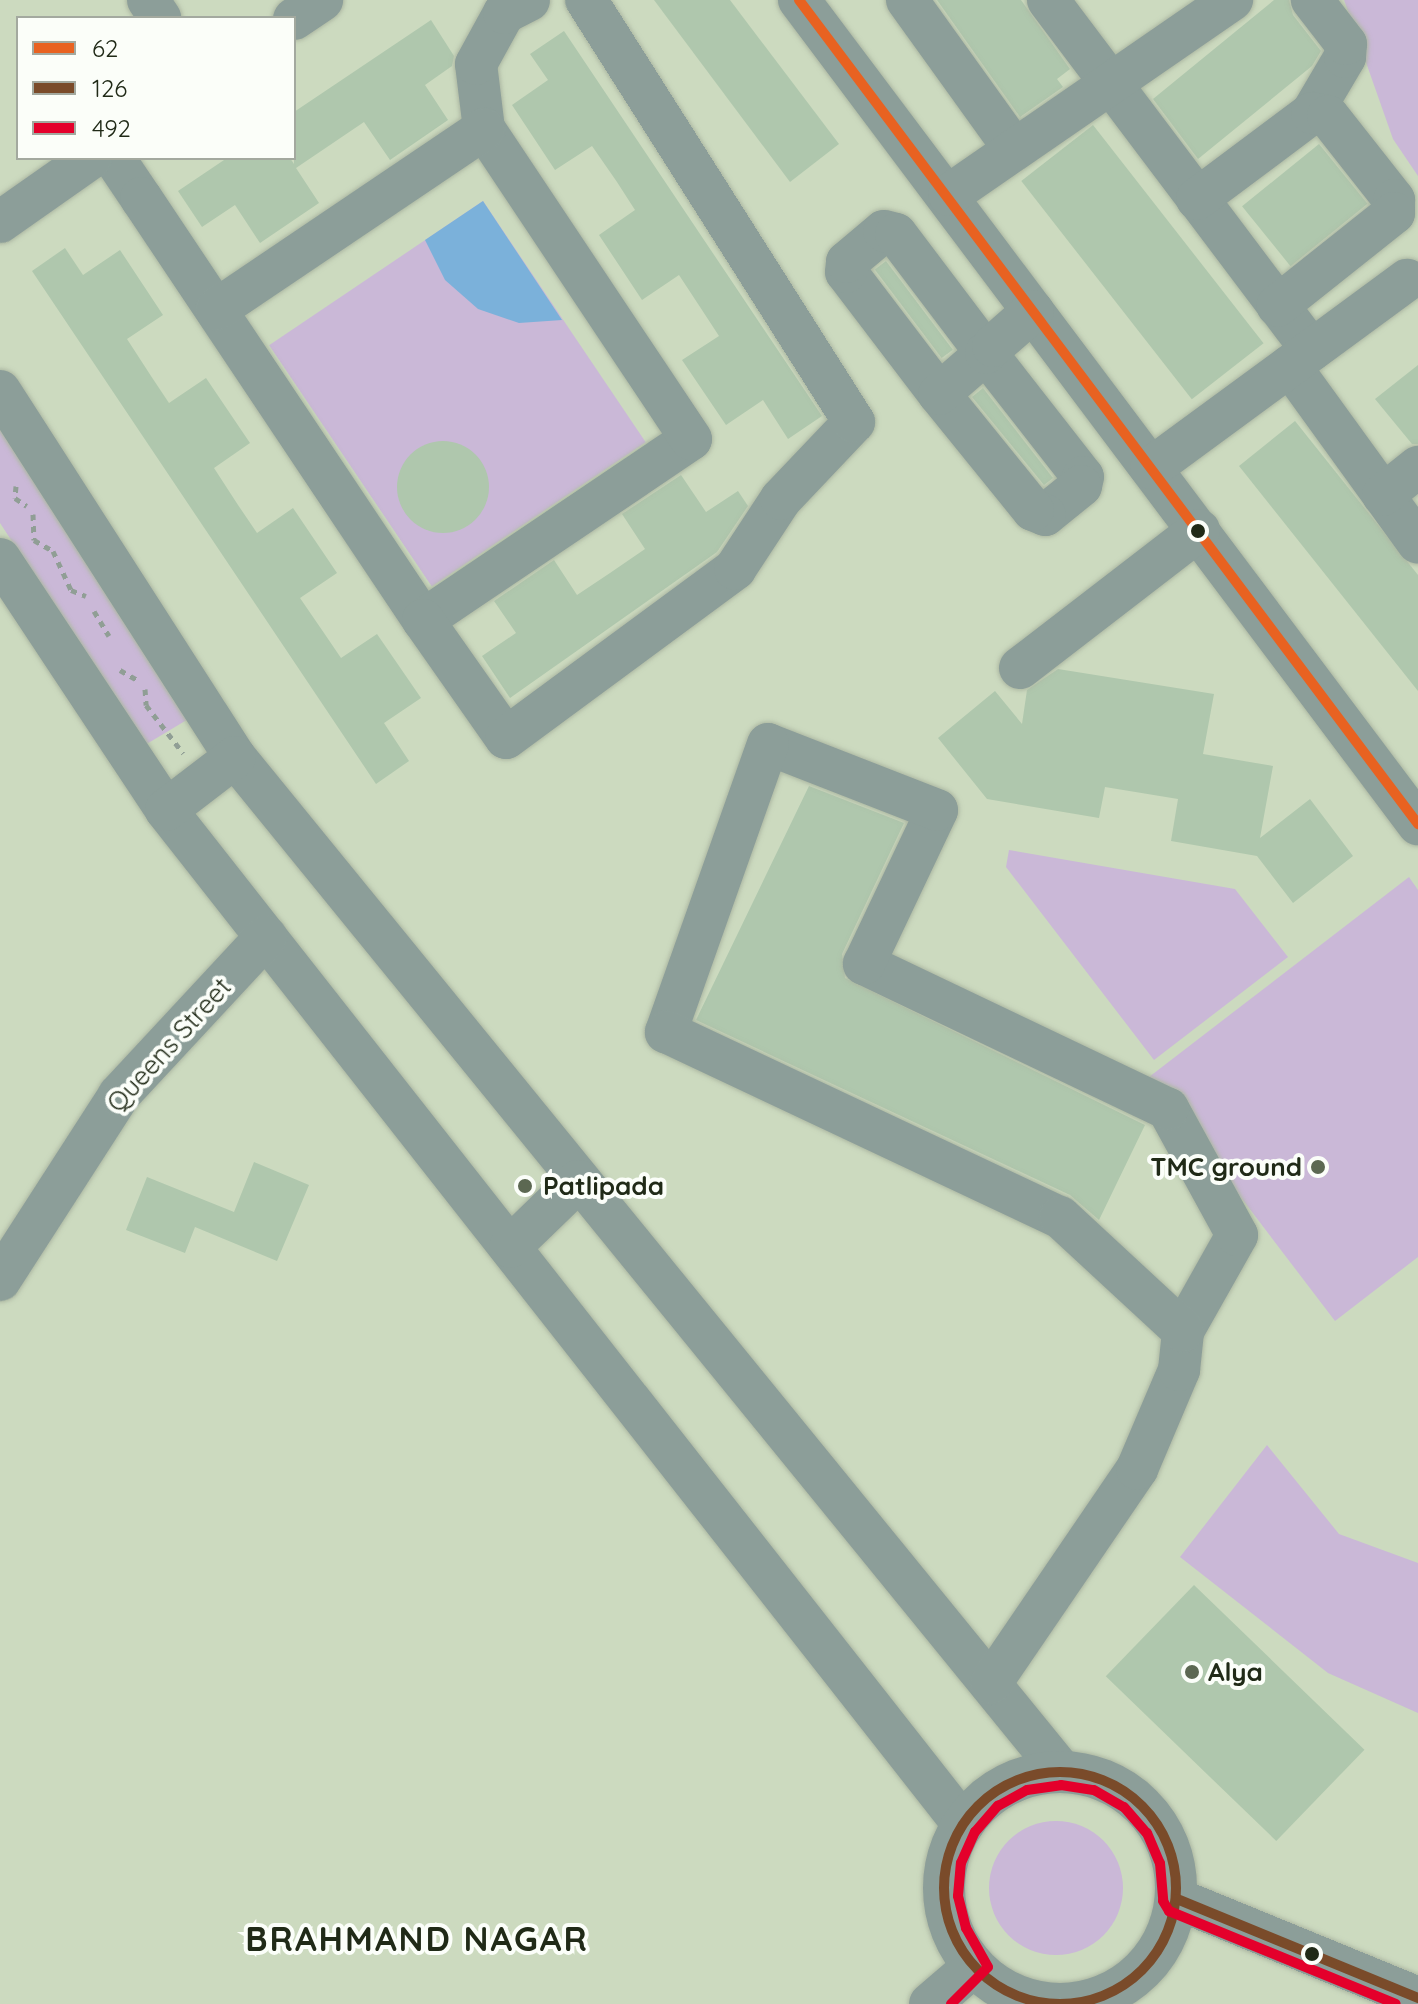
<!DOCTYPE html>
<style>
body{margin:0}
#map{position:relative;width:1418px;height:2004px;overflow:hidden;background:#ccdabf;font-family:Quicksand,sans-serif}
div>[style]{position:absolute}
.green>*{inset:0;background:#cab8d7;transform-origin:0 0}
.round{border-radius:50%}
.water>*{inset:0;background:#7bb1da}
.building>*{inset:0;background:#afc7ad;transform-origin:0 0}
.path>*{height:5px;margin-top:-2.5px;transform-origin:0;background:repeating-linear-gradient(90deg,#909e95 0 6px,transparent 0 12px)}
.roads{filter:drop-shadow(0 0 2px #adb8a3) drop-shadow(0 0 2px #adb8a3)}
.minor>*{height:42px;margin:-21px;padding:0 21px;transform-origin:21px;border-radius:21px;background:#8c9e99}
.minor>.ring{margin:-21px;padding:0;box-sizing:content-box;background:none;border:42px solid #8c9e99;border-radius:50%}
.bus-1>*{height:10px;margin:-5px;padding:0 5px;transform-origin:5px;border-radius:5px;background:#e86221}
.bus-2>*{height:10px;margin:-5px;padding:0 5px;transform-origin:5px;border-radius:5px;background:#7a4b2a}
.bus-2>.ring{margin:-5px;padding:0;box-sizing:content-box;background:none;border:10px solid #7a4b2a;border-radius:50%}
.bus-3>*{height:10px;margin:-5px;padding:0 5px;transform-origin:5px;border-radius:5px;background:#e4002b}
.dots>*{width:22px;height:22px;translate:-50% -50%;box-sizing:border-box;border:4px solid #fbfef9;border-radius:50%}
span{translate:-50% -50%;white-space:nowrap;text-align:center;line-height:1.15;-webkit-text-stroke:8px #fbfef9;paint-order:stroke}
.street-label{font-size:26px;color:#202a17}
.poi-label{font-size:26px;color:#202a17;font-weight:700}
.right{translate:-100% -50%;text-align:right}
.left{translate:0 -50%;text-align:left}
.district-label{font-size:34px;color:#202a17;font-weight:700;letter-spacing:2px}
.legend{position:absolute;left:16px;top:16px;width:280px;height:144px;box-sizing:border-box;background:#fbfef9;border:2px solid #a3a99f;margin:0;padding:10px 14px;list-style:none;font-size:24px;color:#202a17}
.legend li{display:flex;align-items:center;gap:16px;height:40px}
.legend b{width:40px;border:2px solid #a3a99f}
</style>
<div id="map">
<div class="green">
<i style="clip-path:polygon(1344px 0,1418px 0,1418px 176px,1393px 139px)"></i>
<i style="left:483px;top:201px;width:291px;height:258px;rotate:56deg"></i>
<i style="clip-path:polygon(0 429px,190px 718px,145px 745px,0 523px)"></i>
<i style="clip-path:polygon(1009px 850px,1235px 889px,1288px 957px,1154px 1060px,1006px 867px)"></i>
<i style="clip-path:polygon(1409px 877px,1418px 890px,1418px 1257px,1335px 1321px,1149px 1077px)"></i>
<i style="clip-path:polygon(1267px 1445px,1339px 1534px,1418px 1563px,1418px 1713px,1328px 1673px,1180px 1557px)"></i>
<i class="round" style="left:989px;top:1821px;width:134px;height:134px"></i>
</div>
<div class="water">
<i style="clip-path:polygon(483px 201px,562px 320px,519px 323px,478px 309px,445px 280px,425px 240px)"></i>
</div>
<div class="building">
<i style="clip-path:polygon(654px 0,730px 0,839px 144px,790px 182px)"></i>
<i style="clip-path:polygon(937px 0,1021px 0,1070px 69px,1057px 79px,1063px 87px,1020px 117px)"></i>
<i style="clip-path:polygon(1274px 0,1289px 0,1293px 15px,1321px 51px,1312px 66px,1198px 159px,1153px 99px)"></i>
<i style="clip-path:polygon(431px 20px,454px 56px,452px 66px,425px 85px,448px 120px,390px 160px,364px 122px,296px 168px,319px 203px,260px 243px,235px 205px,202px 227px,178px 191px,227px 158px,290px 158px,294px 164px,294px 112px)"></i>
<i style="clip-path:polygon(564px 31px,822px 416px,788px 439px,763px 400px,726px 425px,682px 360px,719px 336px,702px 310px,679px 275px,642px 300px,599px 235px,635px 210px,617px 182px,592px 146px,555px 170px,512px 105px,548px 80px,530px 54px)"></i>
<i style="left:1093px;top:125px;width:277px;height:91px;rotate:52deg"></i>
<i style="left:1319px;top:144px;width:77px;height:99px;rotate:51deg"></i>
<i style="clip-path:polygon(65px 248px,83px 275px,120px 250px,163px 315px,127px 339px,151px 376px,169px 403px,206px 378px,250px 443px,214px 468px,238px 505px,257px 533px,293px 508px,337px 573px,300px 598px,324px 633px,341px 658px,377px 634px,421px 698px,384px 723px,409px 761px,376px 784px,32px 271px)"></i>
<i style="left:886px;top:261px;width:111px;height:14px;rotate:53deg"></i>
<i style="clip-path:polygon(1418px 365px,1418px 444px,1412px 444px,1375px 399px)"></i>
<i style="clip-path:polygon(983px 388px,1053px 478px,1044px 485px,972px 397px)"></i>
<i style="clip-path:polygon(1295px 421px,1418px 575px,1418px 691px,1239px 466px)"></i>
<i class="round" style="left:397px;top:441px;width:92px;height:92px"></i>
<i style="clip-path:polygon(681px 475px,706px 512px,738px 491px,748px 506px,717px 552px,510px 698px,482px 656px,516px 633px,494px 601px,554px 560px,577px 595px,610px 573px,645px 549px,622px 514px)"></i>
<i style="clip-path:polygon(1058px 669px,1214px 694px,1203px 754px,1273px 766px,1260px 838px,1310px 799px,1353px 856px,1293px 903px,1257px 856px,1171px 841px,1178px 799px,1105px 787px,1099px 818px,987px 799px,938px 738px,995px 691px,1022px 724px,1027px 690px)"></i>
<i style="clip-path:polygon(809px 786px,904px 823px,842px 954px,845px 978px,1145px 1125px,1099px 1220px,1070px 1195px,696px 1020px)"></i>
<i style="clip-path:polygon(254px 1162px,309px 1185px,277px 1261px,195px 1227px,185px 1253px,126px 1230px,147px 1177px,234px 1212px)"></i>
<i style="left:1194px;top:1585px;width:237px;height:127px;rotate:44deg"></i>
</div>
<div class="path">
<i style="left:16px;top:486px;width:12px;rotate:95deg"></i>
<i style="left:15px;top:498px;width:14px;rotate:34deg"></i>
<i style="left:33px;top:514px;width:26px;rotate:88deg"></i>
<i style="left:34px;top:540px;width:22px;rotate:30deg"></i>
<i style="left:53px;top:551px;width:43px;rotate:65.2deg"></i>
<i style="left:71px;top:590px;width:16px;rotate:22deg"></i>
<i style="left:94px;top:611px;width:29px;rotate:59deg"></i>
<i style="left:120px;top:670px;width:22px;rotate:30deg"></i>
<i style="left:145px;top:689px;width:16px;rotate:86deg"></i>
<i style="left:146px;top:705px;width:61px;rotate:52.4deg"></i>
</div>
<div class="roads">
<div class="minor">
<i style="left:148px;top:0;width:22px;rotate:56deg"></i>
<i style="left:799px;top:0;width:1031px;rotate:53.09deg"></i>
<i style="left:907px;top:0;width:183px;rotate:54.3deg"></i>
<i style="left:1048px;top:0;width:438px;rotate:53deg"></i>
<i style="left:294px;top:19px;width:34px;rotate:-34deg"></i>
<i style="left:1312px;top:113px;width:65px;rotate:-59.5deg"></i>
<i style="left:1345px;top:57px;width:13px;rotate:-86deg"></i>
<i style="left:1346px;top:44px;width:56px;rotate:-127.7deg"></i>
<i style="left:484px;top:129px;width:65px;rotate:-97deg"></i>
<i style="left:476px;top:64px;width:58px;rotate:-61.2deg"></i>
<i style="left:504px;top:13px;width:28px;rotate:-27deg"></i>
<i style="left:114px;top:158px;width:48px;rotate:56deg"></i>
<i style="left:141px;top:198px;width:508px;rotate:56.25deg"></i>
<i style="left:423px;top:620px;width:323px;rotate:-34deg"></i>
<i style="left:691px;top:439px;width:373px;rotate:-123.7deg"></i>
<i style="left:484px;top:129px;width:323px;rotate:146deg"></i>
<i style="left:949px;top:195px;width:344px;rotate:-34.6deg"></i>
<i style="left:1197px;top:199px;width:144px;rotate:-36.8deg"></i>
<i style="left:1312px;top:113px;width:16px;rotate:11deg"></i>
<i style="left:1328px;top:116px;width:107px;rotate:51.8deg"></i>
<i style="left:1394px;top:200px;width:13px;rotate:90deg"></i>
<i style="left:1394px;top:213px;width:149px;rotate:141.5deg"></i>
<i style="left:0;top:222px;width:111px;rotate:-35.1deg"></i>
<i style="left:1290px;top:366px;width:218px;rotate:54.1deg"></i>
<i style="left:0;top:391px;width:435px;rotate:57.3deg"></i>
<i style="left:235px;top:757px;width:1308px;rotate:50.83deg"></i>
<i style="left:939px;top:394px;width:153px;rotate:-127.3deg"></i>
<i style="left:846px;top:272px;width:10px;rotate:-84deg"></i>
<i style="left:847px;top:262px;width:48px;rotate:-40deg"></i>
<i style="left:884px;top:231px;width:12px;rotate:14deg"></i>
<i style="left:896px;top:234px;width:149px;rotate:52.9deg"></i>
<i style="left:986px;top:353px;width:157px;rotate:52deg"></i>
<i style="left:1083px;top:477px;width:9px;rotate:103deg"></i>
<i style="left:1081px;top:486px;width:46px;rotate:141.1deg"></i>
<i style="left:1045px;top:515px;width:13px;rotate:-157deg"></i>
<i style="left:1033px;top:510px;width:149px;rotate:-129deg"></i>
<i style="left:939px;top:394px;width:62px;rotate:-41.1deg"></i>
<i style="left:986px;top:353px;width:10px;rotate:-45deg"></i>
<i style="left:993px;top:346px;width:53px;rotate:-41.2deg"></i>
<i style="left:1151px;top:468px;width:318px;rotate:-36.3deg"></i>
<i style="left:1383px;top:495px;width:45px;rotate:-38.7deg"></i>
<i style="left:0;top:559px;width:301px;rotate:56.5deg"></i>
<i style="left:166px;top:810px;width:1290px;rotate:51.83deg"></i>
<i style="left:423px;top:620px;width:144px;rotate:54.9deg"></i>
<i style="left:506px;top:738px;width:285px;rotate:-36.4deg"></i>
<i style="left:735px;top:569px;width:84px;rotate:-56.7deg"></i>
<i style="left:781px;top:499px;width:106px;rotate:-46.5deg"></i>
<i style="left:854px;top:422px;width:500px;rotate:-122.4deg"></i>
<i style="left:1020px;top:668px;width:226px;rotate:-37.6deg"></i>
<i style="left:166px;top:810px;width:87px;rotate:-37.5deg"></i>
<i style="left:510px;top:1247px;width:95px;rotate:-44.1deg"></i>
<i style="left:0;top:1280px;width:220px;rotate:-57.2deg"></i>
<i style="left:119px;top:1095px;width:216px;rotate:-47.1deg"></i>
<i style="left:991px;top:1683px;width:259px;rotate:-55.7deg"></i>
<i style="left:1137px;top:1469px;width:108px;rotate:-67deg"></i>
<i style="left:1179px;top:1370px;width:39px;rotate:-84deg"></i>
<i style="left:1183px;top:1331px;width:110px;rotate:-60.6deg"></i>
<i style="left:1237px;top:1235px;width:144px;rotate:-118.7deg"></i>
<i style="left:1168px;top:1109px;width:337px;rotate:-154.5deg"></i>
<i style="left:864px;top:964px;width:170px;rotate:-64.6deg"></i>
<i style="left:937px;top:810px;width:181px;rotate:-158.7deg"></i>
<i style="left:768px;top:744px;width:306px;rotate:109.5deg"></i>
<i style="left:666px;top:1032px;width:435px;rotate:25.2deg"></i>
<i style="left:1060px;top:1217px;width:168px;rotate:42.8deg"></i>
<i class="ring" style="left:944px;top:1772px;width:190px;height:190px"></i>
<i style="left:1177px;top:1899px;width:261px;rotate:22.3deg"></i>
<i style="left:930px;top:2004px;width:58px;rotate:-40.8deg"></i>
</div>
</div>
<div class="bus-1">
<i style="left:799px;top:0;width:1031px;rotate:53.09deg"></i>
</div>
<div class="bus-2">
<i class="ring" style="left:944px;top:1772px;width:222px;height:222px"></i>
<i style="left:1177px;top:1899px;width:261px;rotate:22.3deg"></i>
</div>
<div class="bus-3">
<i style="left:951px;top:2004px;width:52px;rotate:-45deg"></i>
<i style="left:988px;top:1967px;width:45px;rotate:-119.4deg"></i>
<i style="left:966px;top:1928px;width:33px;rotate:-104deg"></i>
<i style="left:958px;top:1896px;width:33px;rotate:-85deg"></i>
<i style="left:961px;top:1863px;width:34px;rotate:-66deg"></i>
<i style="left:975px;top:1832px;width:35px;rotate:-49deg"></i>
<i style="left:998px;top:1806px;width:33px;rotate:-29deg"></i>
<i style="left:1027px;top:1790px;width:34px;rotate:-8deg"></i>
<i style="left:1061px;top:1785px;width:33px;rotate:9deg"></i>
<i style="left:1094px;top:1790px;width:34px;rotate:30deg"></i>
<i style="left:1124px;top:1807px;width:35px;rotate:49deg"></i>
<i style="left:1147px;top:1833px;width:33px;rotate:67deg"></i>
<i style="left:1160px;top:1863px;width:38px;rotate:85deg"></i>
<i style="left:1163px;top:1901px;width:12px;rotate:59deg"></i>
<i style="left:1169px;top:1911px;width:245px;rotate:22.3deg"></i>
</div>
<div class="dots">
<i style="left:1198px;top:531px;background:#202a17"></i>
<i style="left:1318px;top:1167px;background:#5c6852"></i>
<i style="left:525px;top:1186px;background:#5c6852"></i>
<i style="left:1192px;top:1672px;background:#5c6852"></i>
<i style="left:1312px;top:1954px;background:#202a17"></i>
</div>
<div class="street-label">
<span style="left:169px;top:1045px;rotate:-48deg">Queens Street</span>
</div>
<div class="poi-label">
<span class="right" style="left:1302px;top:1167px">TMC ground</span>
<span class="left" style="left:543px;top:1186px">Patlipada</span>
<span class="left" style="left:1208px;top:1672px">Alya</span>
</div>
<div class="district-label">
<span style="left:417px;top:1939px">BRAHMAND NAGAR</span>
</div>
<ul class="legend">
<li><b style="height:10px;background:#e86221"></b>62</li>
<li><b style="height:10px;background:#7a4b2a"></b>126</li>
<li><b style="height:10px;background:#e4002b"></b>492</li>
</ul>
</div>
